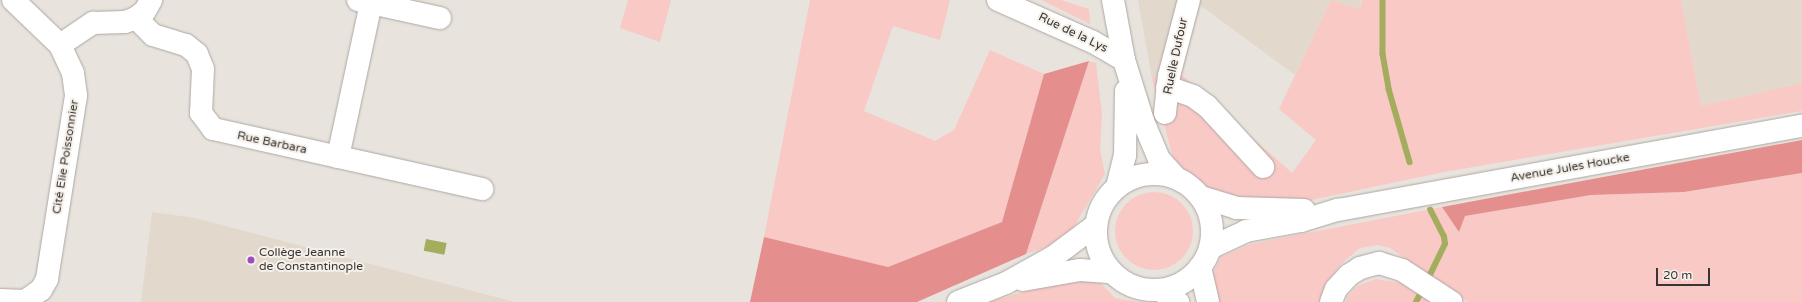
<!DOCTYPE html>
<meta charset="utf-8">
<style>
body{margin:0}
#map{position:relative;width:1802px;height:302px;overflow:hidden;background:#e8e3dd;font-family:"Varela Round",sans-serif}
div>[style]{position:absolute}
.built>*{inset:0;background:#e3d8cc}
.green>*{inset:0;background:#f9c9c6}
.round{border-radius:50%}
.forest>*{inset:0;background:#e48f8d}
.water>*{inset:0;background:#a4ad5e;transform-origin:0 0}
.stream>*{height:5.5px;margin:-2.75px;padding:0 2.75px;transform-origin:2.75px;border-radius:2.75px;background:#a4ad5e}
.roads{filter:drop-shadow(0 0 1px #ada7a2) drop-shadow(0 0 1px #ada7a2)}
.minor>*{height:22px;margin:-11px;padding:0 11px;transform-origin:11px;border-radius:11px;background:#fff}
.major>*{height:22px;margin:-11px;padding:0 11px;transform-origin:11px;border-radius:11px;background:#fff}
.major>.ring{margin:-11px;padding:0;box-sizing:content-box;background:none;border:22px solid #fff;border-radius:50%}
.dots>*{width:11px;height:11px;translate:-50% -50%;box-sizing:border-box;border:2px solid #f6f0ea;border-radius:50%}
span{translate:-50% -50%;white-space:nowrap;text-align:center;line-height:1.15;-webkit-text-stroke:4px #f6f0ea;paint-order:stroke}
.street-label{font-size:12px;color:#383634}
.poi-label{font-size:12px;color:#383634}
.left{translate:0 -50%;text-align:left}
.scale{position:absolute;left:1656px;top:268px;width:54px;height:18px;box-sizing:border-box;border:2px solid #383634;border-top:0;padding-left:5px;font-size:12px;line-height:14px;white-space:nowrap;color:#383634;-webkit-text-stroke:3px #f6f0ea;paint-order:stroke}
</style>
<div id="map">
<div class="built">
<i style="clip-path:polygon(1138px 0,1361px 0,1360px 9px,1331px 0,1295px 75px,1200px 5px,1182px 75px,1152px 78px)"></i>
<i style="clip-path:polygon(1681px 0,1802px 0,1802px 83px,1701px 106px)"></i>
<i style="clip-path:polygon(152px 212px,195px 218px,515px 302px,141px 302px)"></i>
</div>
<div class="green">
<i style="clip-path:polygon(628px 0,671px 0,660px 42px,620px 28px)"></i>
<i style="clip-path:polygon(810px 0,950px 0,940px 40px,893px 26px,864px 111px,935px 141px,954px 130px,990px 50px,1044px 74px,1002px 222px,888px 267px,764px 237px)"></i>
<i style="clip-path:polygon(1041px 0,1061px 0,1089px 9px,1090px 24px)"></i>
<i style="clip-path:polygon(1331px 0,1360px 9px,1362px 0,1681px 0,1701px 106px,1802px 83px,1802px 111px,1444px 172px,1302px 202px,1224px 199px,1174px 162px,1152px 78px,1182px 75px,1292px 173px,1316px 140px,1279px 109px)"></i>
<i style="clip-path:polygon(1089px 61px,1096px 63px,1102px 114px,1100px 149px,1105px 174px,1071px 232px,1059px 243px,1026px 254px)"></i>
<i style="clip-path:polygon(1802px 173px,1802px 302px,1468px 302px,1390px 248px,1378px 245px,1360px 248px,1342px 263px,1332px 276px,1320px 302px,1218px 302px,1212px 275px,1221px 257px,1251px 244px,1442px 207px,1459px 231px,1465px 216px,1591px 195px,1684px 192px)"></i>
<i class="round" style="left:1115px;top:192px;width:78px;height:78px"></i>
<i style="clip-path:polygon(1096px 278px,1115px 298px,1138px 302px,989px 302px,1033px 289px)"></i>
<i style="clip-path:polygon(1376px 279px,1401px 283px,1434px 302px,1346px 302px,1347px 297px,1357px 286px)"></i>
</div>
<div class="forest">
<i style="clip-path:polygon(1089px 61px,1026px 254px,917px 302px,750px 302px,764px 237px,888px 267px,1002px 222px,1044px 74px)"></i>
<i style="clip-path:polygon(1802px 140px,1802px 173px,1684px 192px,1591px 195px,1465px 216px,1459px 232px,1442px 207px)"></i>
</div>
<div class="water">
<i style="left:426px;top:239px;width:21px;height:12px;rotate:11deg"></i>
</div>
<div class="stream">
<i style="left:1383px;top:0;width:54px;rotate:90deg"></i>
<i style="left:1383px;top:54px;width:36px;rotate:80deg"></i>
<i style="left:1389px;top:89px;width:76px;rotate:74deg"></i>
<i style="left:1427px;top:281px;width:41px;rotate:-64.1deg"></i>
<i style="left:1445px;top:244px;width:7px;rotate:-98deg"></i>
<i style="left:1444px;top:237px;width:30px;rotate:-117deg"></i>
<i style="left:1416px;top:302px;width:15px;rotate:-62deg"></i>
</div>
<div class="roads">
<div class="minor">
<i style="left:358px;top:0;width:84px;rotate:12.4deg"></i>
<i style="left:998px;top:0;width:104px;rotate:23.9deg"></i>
<i style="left:1093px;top:42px;width:36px;rotate:30deg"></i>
<i style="left:136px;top:18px;width:24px;rotate:45deg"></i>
<i style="left:153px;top:35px;width:34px;rotate:17deg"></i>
<i style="left:186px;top:45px;width:14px;rotate:39deg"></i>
<i style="left:197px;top:54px;width:16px;rotate:68deg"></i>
<i style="left:203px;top:69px;width:44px;rotate:92.6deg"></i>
<i style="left:201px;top:113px;width:20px;rotate:53deg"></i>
<i style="left:213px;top:129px;width:276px;rotate:12.6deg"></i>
<i style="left:60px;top:45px;width:40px;rotate:-34deg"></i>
<i style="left:93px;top:23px;width:32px;rotate:-2deg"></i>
<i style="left:125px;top:22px;width:12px;rotate:-20deg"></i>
<i style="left:136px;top:18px;width:11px;rotate:-38deg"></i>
<i style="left:145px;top:11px;width:13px;rotate:-61deg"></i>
<i style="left:1167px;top:87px;width:28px;rotate:19deg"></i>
<i style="left:1193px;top:96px;width:17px;rotate:36deg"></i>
<i style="left:1207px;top:106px;width:83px;rotate:47.4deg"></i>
<i style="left:1165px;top:113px;width:37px;rotate:-84deg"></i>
<i style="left:1169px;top:76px;width:79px;rotate:-75.3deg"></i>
<i style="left:338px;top:157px;width:157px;rotate:-77.9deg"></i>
<i style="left:1200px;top:267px;width:36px;rotate:77deg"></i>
<i style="left:1160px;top:290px;width:22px;rotate:34deg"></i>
<i style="left:0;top:300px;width:25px;rotate:2deg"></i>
<i style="left:25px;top:301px;width:19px;rotate:-35deg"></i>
<i style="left:41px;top:290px;width:13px;rotate:-61deg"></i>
<i style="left:47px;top:279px;width:186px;rotate:-81deg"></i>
<i style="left:76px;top:95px;width:22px;rotate:-98deg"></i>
<i style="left:73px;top:73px;width:31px;rotate:-115deg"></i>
<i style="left:60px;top:45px;width:65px;rotate:-136.2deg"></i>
<i style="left:1331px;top:302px;width:14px;rotate:-69deg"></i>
<i style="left:1336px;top:289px;width:19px;rotate:-47deg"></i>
<i style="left:1349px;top:275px;width:13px;rotate:-32deg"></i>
<i style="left:1360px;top:268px;width:20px;rotate:-15deg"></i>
<i style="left:1379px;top:263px;width:24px;rotate:17deg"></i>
<i style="left:1402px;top:270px;width:59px;rotate:33.1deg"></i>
</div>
<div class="major">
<i style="left:1113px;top:0;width:61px;rotate:79.6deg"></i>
<i style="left:1124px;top:60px;width:64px;rotate:72.7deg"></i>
<i style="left:1143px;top:121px;width:41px;rotate:67.2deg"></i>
<i style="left:1159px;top:159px;width:24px;rotate:48deg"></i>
<i class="ring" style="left:1096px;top:174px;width:94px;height:94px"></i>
<i style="left:1117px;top:187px;width:32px;rotate:-76deg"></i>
<i style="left:1125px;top:156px;width:65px;rotate:-89.1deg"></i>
<i style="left:1201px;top:197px;width:37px;rotate:17deg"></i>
<i style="left:1236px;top:208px;width:68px;rotate:1.7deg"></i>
<i style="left:1210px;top:248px;width:40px;rotate:-25deg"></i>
<i style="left:1246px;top:231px;width:56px;rotate:-10.3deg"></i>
<i style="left:1301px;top:221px;width:39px;rotate:-17deg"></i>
<i style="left:1338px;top:210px;width:472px;rotate:-10.3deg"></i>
<i style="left:1023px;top:280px;width:58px;rotate:-10deg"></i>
<i style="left:1080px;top:270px;width:32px;rotate:4deg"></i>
<i style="left:958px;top:302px;width:52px;rotate:-21.6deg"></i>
<i style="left:1006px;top:283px;width:54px;rotate:-29deg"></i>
<i style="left:1053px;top:257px;width:54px;rotate:-36.7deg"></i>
</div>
</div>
<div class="dots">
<i style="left:251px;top:260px;background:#994fc2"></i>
</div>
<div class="street-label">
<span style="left:1073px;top:33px;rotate:26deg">Rue de la Lys</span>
<span style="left:1176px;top:56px;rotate:-78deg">Ruelle Dufour</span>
<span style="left:272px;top:143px;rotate:12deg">Rue Barbara</span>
<span style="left:66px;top:157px;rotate:-81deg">Cité Elie Poissonnier</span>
<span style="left:1570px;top:168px;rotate:-10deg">Avenue Jules Houcke</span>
</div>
<div class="poi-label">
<span class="left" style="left:259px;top:260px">Collège Jeanne<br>de Constantinople</span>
</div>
<div class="scale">20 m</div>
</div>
